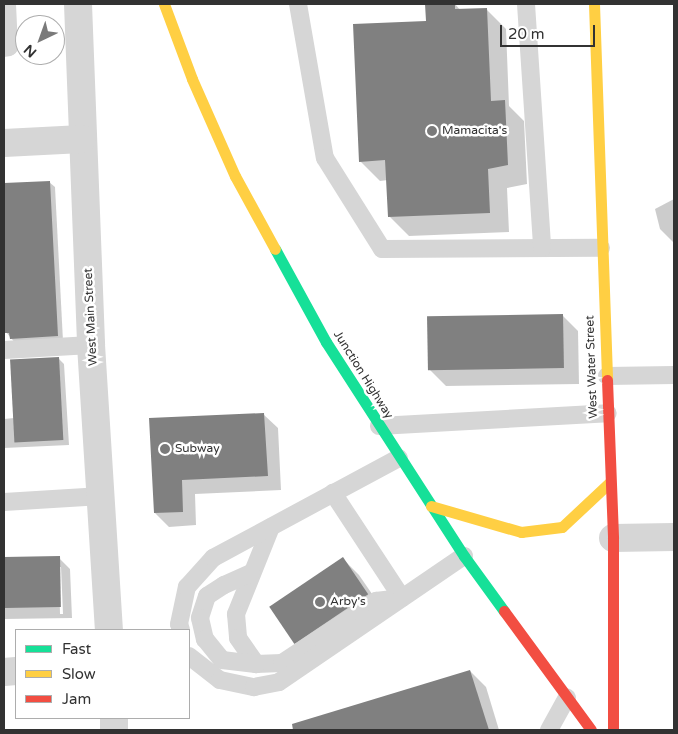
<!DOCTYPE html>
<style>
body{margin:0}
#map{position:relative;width:678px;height:734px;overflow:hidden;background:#fff;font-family:"Varela Round",sans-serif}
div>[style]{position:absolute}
.shadow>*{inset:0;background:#0003}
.building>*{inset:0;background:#808080;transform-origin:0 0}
.lane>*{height:18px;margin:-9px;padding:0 9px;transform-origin:9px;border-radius:9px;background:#d6d6d6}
.street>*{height:28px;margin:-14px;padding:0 14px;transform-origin:14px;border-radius:14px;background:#d6d6d6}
.fast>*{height:11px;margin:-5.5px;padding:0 5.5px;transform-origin:5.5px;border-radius:5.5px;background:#16e098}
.slow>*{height:11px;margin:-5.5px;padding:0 5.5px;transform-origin:5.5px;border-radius:5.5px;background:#ffcf43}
.jam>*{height:11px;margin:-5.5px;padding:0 5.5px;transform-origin:5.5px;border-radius:5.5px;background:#f24e42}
.dots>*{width:14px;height:14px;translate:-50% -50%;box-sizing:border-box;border:2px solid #fff;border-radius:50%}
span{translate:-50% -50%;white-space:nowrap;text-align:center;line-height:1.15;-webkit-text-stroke:5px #fff;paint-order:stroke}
.poi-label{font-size:12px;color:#323232}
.left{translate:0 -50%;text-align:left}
.street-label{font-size:12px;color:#323232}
.frame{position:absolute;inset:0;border:5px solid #323232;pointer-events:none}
.legend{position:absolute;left:15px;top:629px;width:175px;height:90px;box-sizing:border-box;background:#fff;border:1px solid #adadad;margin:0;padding:6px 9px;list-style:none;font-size:15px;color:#323232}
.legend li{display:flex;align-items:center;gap:10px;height:25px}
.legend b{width:25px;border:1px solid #adadad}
.north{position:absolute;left:15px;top:15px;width:50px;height:50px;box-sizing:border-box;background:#fff;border:1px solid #adadad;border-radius:50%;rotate:222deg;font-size:14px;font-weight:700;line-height:20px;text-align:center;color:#323232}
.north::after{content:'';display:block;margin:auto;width:18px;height:22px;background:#7a7a7a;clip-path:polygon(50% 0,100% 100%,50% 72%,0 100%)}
.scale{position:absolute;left:500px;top:25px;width:95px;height:22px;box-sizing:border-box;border:2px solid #323232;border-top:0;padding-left:6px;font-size:15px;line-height:18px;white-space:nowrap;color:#323232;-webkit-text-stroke:4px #fff;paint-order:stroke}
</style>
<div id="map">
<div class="shadow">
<i style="clip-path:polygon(455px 4px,461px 11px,487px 10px,506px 29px,509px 106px,524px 121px,527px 184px,507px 188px,509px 232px,409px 236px,389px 216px,388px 180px,380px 181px,360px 161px,427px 23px)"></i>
<i style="clip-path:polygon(49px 182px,55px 187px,63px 341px,16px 344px,6px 332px,4px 184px)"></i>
<i style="clip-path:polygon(674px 199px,674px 243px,660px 229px,655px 209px)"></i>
<i style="clip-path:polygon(562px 315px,578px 331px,579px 384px,446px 386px,430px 370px)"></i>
<i style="clip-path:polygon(59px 359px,64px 364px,69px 445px,4px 448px,4px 419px,14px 418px)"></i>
<i style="clip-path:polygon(263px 414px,278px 428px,281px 490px,195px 494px,196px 525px,169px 527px,155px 513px,150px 419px)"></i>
<i style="clip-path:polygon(evenodd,59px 558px,70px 569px,72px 618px,4px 619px,4px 559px,59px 558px,59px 567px,61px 567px,63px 614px,60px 614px,59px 567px)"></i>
<i style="clip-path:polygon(343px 559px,359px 575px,383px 610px,310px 658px,294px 642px)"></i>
<i style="clip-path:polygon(470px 671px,486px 687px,499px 730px,325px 730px,320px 717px)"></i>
</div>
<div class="building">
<i style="clip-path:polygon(425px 4px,455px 4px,455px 9px,487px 8px,491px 101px,505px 100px,508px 165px,488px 169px,490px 213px,388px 217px,385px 160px,359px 162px,353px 24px,426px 21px)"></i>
<i style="clip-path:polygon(50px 181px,58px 336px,10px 339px,9px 333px,5px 333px,4px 306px,4px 183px)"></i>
<i style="left:563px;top:314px;width:54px;height:136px;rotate:89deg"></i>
<i style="left:59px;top:357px;width:83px;height:49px;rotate:87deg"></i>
<i style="clip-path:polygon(264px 413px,268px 476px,182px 480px,183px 512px,154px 513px,149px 418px)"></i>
<i style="left:60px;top:556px;width:51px;height:56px;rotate:89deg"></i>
<i style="left:343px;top:557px;width:45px;height:89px;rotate:56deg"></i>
<i style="clip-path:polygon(470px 670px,489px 730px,293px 730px,292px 724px)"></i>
</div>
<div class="lane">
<i style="left:298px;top:4px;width:156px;rotate:80.1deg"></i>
<i style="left:325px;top:158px;width:107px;rotate:57.9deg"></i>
<i style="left:382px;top:249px;width:219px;rotate:-0.3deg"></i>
<i style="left:526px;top:4px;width:244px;rotate:86.2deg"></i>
<i style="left:4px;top:48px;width:5px;rotate:-11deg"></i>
<i style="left:9px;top:47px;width:43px;rotate:-92.7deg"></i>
<i style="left:4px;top:350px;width:87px;rotate:-3.3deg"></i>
<i style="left:607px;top:376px;width:67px;rotate:-0.9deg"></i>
<i style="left:379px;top:426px;width:229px;rotate:-3.2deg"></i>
<i style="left:4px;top:502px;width:98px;rotate:-3.5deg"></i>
<i style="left:271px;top:527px;width:94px;rotate:111.9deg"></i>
<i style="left:236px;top:614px;width:24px;rotate:85deg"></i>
<i style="left:238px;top:638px;width:32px;rotate:55deg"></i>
<i style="left:256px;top:664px;width:26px;rotate:-2deg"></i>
<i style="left:282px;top:663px;width:113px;rotate:-33.4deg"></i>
<i style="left:376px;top:601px;width:26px;rotate:-7deg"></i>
<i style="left:402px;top:598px;width:126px;rotate:-123.3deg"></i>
<i style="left:251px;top:573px;width:30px;rotate:156deg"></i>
<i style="left:224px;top:585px;width:20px;rotate:147deg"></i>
<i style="left:207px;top:596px;width:23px;rotate:108deg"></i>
<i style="left:200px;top:618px;width:22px;rotate:77deg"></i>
<i style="left:205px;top:639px;width:27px;rotate:51deg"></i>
<i style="left:222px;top:660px;width:34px;rotate:7deg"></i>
<i style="left:181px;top:630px;width:6px;rotate:-108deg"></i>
<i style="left:179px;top:624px;width:38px;rotate:-78deg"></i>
<i style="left:187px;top:587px;width:39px;rotate:-48deg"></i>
<i style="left:213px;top:558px;width:211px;rotate:-28.3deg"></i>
<i style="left:189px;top:656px;width:39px;rotate:38deg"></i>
<i style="left:220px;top:680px;width:35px;rotate:12deg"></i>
<i style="left:254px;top:687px;width:25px;rotate:-11deg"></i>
<i style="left:279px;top:682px;width:224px;rotate:-34.3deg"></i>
<i style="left:549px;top:730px;width:37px;rotate:-61deg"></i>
</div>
<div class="street">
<i style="left:78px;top:4px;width:341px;rotate:87.8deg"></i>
<i style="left:91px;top:345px;width:286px;rotate:86.4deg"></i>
<i style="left:4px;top:143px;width:78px;rotate:-2.9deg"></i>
<i style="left:613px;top:538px;width:61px;rotate:-0.9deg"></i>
<i style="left:4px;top:672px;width:12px;rotate:-5deg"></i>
<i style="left:114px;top:718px;width:12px;rotate:90deg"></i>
</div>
<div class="fast">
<i style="left:275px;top:249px;width:106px;rotate:61.3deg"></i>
<i style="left:326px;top:342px;width:255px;rotate:57.2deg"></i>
<i style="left:464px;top:556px;width:68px;rotate:54deg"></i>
</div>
<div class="slow">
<i style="left:164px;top:4px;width:80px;rotate:69.5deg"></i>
<i style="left:192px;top:79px;width:106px;rotate:66.1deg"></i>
<i style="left:235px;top:176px;width:83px;rotate:61.3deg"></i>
<i style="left:594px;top:4px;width:376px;rotate:88deg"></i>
<i style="left:431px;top:506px;width:94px;rotate:16.1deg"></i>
<i style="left:521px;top:532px;width:41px;rotate:-7deg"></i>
<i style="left:562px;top:527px;width:64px;rotate:-43.1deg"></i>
</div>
<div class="jam">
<i style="left:607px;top:380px;width:158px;rotate:87.8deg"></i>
<i style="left:613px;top:538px;width:192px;rotate:90deg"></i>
<i style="left:504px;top:611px;width:147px;rotate:53.8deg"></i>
</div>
<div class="dots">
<i style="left:432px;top:131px;background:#7a7a7a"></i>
<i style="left:165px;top:449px;background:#7a7a7a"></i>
<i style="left:320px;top:602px;background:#7a7a7a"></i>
</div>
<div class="poi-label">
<span class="left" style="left:442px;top:131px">Mamacita's</span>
<span class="left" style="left:175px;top:449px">Subway</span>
<span class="left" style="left:330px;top:602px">Arby's</span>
</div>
<div class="street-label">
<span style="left:91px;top:317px;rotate:-93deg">West Main Street</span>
<span style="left:592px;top:367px;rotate:-92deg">West Water Street</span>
<span style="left:363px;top:375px;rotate:58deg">Junction Highway</span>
</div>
<div class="frame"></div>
<ul class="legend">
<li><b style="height:6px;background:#16e098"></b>Fast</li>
<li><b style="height:6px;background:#ffcf43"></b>Slow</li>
<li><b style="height:6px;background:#f24e42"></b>Jam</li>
</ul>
<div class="north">N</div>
<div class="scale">20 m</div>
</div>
